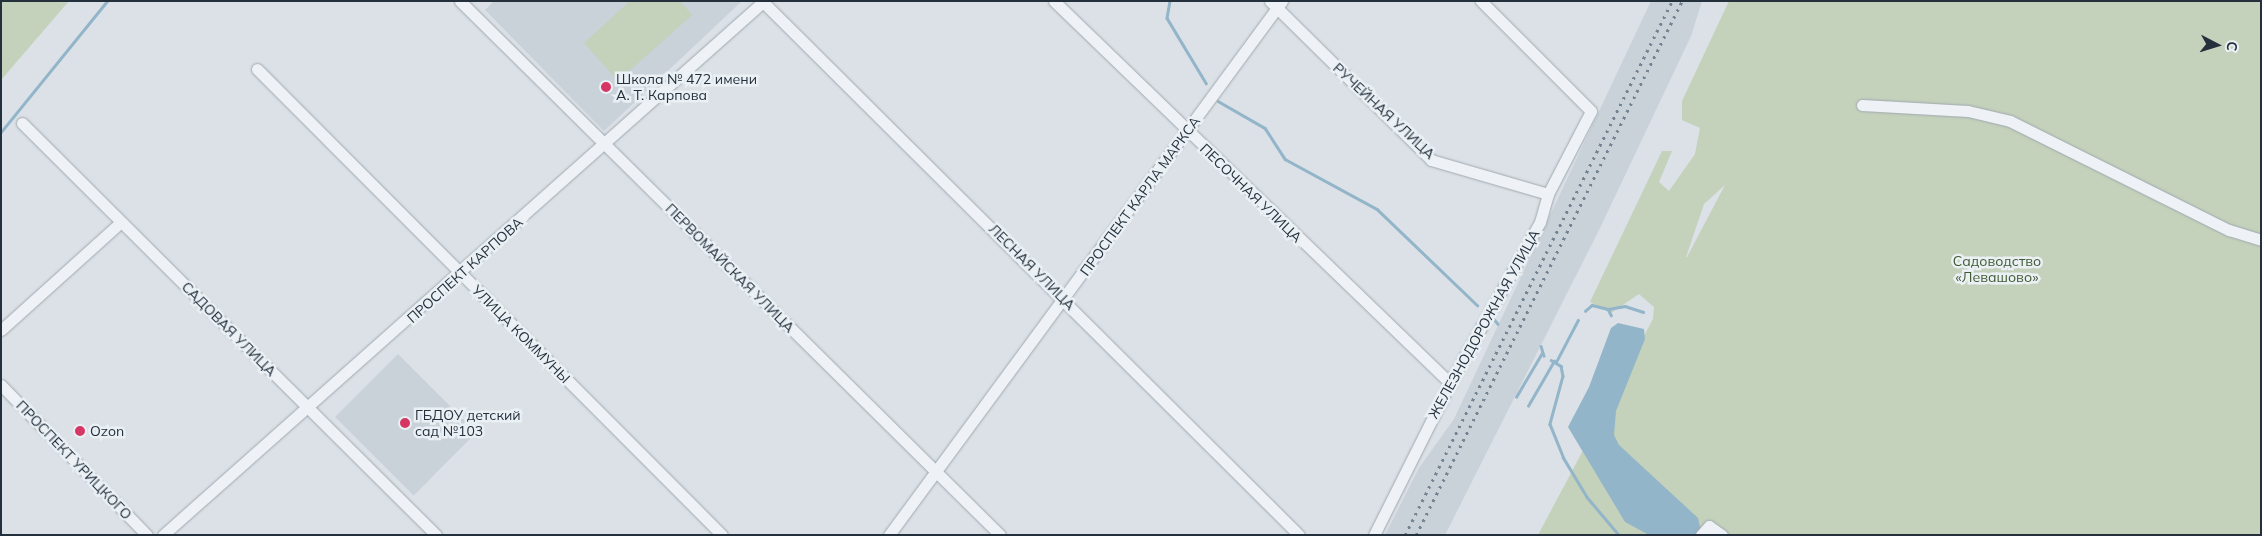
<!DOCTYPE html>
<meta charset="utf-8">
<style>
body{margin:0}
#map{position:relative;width:2262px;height:536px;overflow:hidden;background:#dbe1e6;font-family:Mulish,sans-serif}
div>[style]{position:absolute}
.built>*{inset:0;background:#c9d1d9;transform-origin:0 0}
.green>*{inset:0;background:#c4d1bb}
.water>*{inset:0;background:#93b5c9}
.stream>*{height:2.5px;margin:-1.25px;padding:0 1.25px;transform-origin:1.25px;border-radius:1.25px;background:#93b5c9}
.roads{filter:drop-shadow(0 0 1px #a0a9b0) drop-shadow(0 0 1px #a0a9b0)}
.minor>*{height:11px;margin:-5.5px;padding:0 5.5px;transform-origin:5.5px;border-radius:5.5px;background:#eef1f5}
.rail>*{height:2.5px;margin-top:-1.25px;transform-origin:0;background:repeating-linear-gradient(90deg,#748391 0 2.5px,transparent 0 7.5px)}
.dots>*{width:14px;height:14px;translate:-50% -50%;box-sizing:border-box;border:2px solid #eaf0f4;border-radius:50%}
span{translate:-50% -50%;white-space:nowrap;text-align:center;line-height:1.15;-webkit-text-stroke:5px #eaf0f4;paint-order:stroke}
.poi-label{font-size:14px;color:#24313d}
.left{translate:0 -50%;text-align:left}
.street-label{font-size:14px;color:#24313d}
.park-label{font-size:14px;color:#3e5a31}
.frame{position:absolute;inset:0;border:2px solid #24313d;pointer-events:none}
.north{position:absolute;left:2192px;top:20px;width:50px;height:50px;-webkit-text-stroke:4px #eaf0f4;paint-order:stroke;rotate:95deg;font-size:14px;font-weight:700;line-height:20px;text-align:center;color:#24313d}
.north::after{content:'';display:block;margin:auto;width:18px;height:22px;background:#24313d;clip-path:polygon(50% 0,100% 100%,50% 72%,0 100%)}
</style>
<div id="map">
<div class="built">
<i style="clip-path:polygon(494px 1px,742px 1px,604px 131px,485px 10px)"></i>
<i style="clip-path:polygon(1651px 1px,1702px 1px,1691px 36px,1600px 228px,1445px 535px,1385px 535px,1419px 468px,1454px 419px)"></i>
<i style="left:398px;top:354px;width:111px;height:89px;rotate:45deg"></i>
</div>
<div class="green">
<i style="clip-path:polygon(1px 1px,69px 1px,1px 80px)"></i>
<i style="clip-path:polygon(630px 1px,680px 1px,692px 15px,618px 81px,584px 43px)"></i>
<i style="clip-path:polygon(evenodd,1729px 1px,2261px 1px,2261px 535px,1538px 535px,1653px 319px,1654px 307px,1639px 294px,1611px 313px,1590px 302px,1662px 151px,1672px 151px,1659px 182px,1669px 191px,1695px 154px,1700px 128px,1682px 120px,1682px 101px,1729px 1px,1725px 185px,1687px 257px,1686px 257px,1704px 204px,1725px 185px)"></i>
</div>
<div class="water">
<i style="clip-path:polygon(1618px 323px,1644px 329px,1645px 339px,1616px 411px,1614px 435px,1619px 445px,1698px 518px,1701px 531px,1695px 535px,1649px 535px,1625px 522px,1568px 427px,1589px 387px,1611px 328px)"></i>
</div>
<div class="stream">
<i style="left:1170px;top:1px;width:17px;rotate:100deg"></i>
<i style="left:1167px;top:18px;width:76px;rotate:59deg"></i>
<i style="left:1218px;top:101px;width:54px;rotate:29.9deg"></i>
<i style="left:1265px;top:128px;width:37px;rotate:57deg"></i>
<i style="left:1285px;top:159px;width:105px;rotate:28.5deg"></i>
<i style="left:1377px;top:209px;width:139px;rotate:43.8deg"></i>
<i style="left:1px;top:132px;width:169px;rotate:-51deg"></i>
<i style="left:1608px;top:309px;width:17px;rotate:-10deg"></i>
<i style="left:1625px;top:306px;width:19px;rotate:18deg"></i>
<i style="left:1585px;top:311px;width:9px;rotate:-41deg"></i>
<i style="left:1592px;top:305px;width:16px;rotate:14deg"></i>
<i style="left:1608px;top:309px;width:7px;rotate:63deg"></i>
<i style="left:1494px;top:319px;width:6px;rotate:51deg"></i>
<i style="left:1541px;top:346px;width:10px;rotate:73deg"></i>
<i style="left:1551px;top:360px;width:12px;rotate:31deg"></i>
<i style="left:1561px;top:366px;width:10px;rotate:79deg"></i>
<i style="left:1563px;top:376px;width:50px;rotate:105.2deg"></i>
<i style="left:1550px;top:424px;width:35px;rotate:68deg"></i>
<i style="left:1563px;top:457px;width:47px;rotate:59deg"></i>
<i style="left:1587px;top:497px;width:50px;rotate:49.9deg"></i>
<i style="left:1556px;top:362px;width:47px;rotate:-62.4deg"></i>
<i style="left:1516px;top:397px;width:51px;rotate:-59.4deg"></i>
<i style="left:1528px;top:406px;width:52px;rotate:-60deg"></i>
</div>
<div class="roads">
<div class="minor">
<i style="left:460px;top:1px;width:759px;rotate:44.68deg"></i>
<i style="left:762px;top:1px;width:757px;rotate:44.84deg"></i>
<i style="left:1054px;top:1px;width:550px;rotate:43.97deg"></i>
<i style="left:1270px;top:1px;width:226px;rotate:44.6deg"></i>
<i style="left:1431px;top:160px;width:122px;rotate:16.2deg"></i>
<i style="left:257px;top:69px;width:658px;rotate:45.06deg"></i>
<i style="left:1862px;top:105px;width:106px;rotate:3.2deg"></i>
<i style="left:1968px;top:111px;width:43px;rotate:13.4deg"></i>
<i style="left:2010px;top:121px;width:245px;rotate:26.5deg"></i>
<i style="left:2229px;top:230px;width:34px;rotate:17deg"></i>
<i style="left:22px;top:123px;width:584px;rotate:44.86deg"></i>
<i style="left:1px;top:330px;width:161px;rotate:-42deg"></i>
<i style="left:1px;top:385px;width:209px;rotate:45.8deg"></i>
<i style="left:163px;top:535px;width:804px;rotate:-41.62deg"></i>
<i style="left:889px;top:535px;width:663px;rotate:-53.65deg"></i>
<i style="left:1374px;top:535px;width:170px;rotate:-63.4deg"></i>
<i style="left:1450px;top:383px;width:184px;rotate:-60.8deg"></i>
<i style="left:1540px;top:222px;width:29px;rotate:-74deg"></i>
<i style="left:1548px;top:194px;width:93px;rotate:-62.6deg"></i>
<i style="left:1591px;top:111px;width:156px;rotate:-135deg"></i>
<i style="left:1701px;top:535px;width:12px;rotate:-48deg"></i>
<i style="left:1709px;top:526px;width:16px;rotate:35deg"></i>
</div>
</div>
<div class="rail">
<i style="left:1405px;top:535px;width:597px;rotate:-63.43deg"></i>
<i style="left:1416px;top:535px;width:597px;rotate:-63.52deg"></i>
</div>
<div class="dots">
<i style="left:606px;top:87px;background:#d53664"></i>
<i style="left:405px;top:423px;background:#d53664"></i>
<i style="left:80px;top:431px;background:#d53664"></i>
</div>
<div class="poi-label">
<span class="left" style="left:616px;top:87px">Школа № 472 имени<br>А. Т. Карпова</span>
<span class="left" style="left:415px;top:423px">ГБДОУ детский<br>сад №103</span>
<span class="left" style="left:90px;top:431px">Ozon</span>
</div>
<div class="street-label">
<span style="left:1384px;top:111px;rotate:43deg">РУЧЕЙНАЯ УЛИЦА</span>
<span style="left:1251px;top:193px;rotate:44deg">ПЕСОЧНАЯ УЛИЦА</span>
<span style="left:1140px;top:196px;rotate:-54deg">ПРОСПЕКТ КАРЛА МАРКСА</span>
<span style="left:1032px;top:267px;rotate:45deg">ЛЕСНАЯ УЛИЦА</span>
<span style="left:730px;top:268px;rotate:45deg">ПЕРВОМАЙСКАЯ УЛИЦА</span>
<span style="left:465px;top:270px;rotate:-42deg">ПРОСПЕКТ КАРПОВА</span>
<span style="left:1484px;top:324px;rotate:-61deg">ЖЕЛЕЗНОДОРОЖНАЯ УЛИЦА</span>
<span style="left:229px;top:329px;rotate:45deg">САДОВАЯ УЛИЦА</span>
<span style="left:521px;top:334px;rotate:45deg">УЛИЦА КОММУНЫ</span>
<span style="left:74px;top:460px;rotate:46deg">ПРОСПЕКТ УРИЦКОГО</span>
</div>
<div class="park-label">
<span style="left:1997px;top:269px">Садоводство<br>«Левашово»</span>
</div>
<div class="frame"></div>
<div class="north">С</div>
</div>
